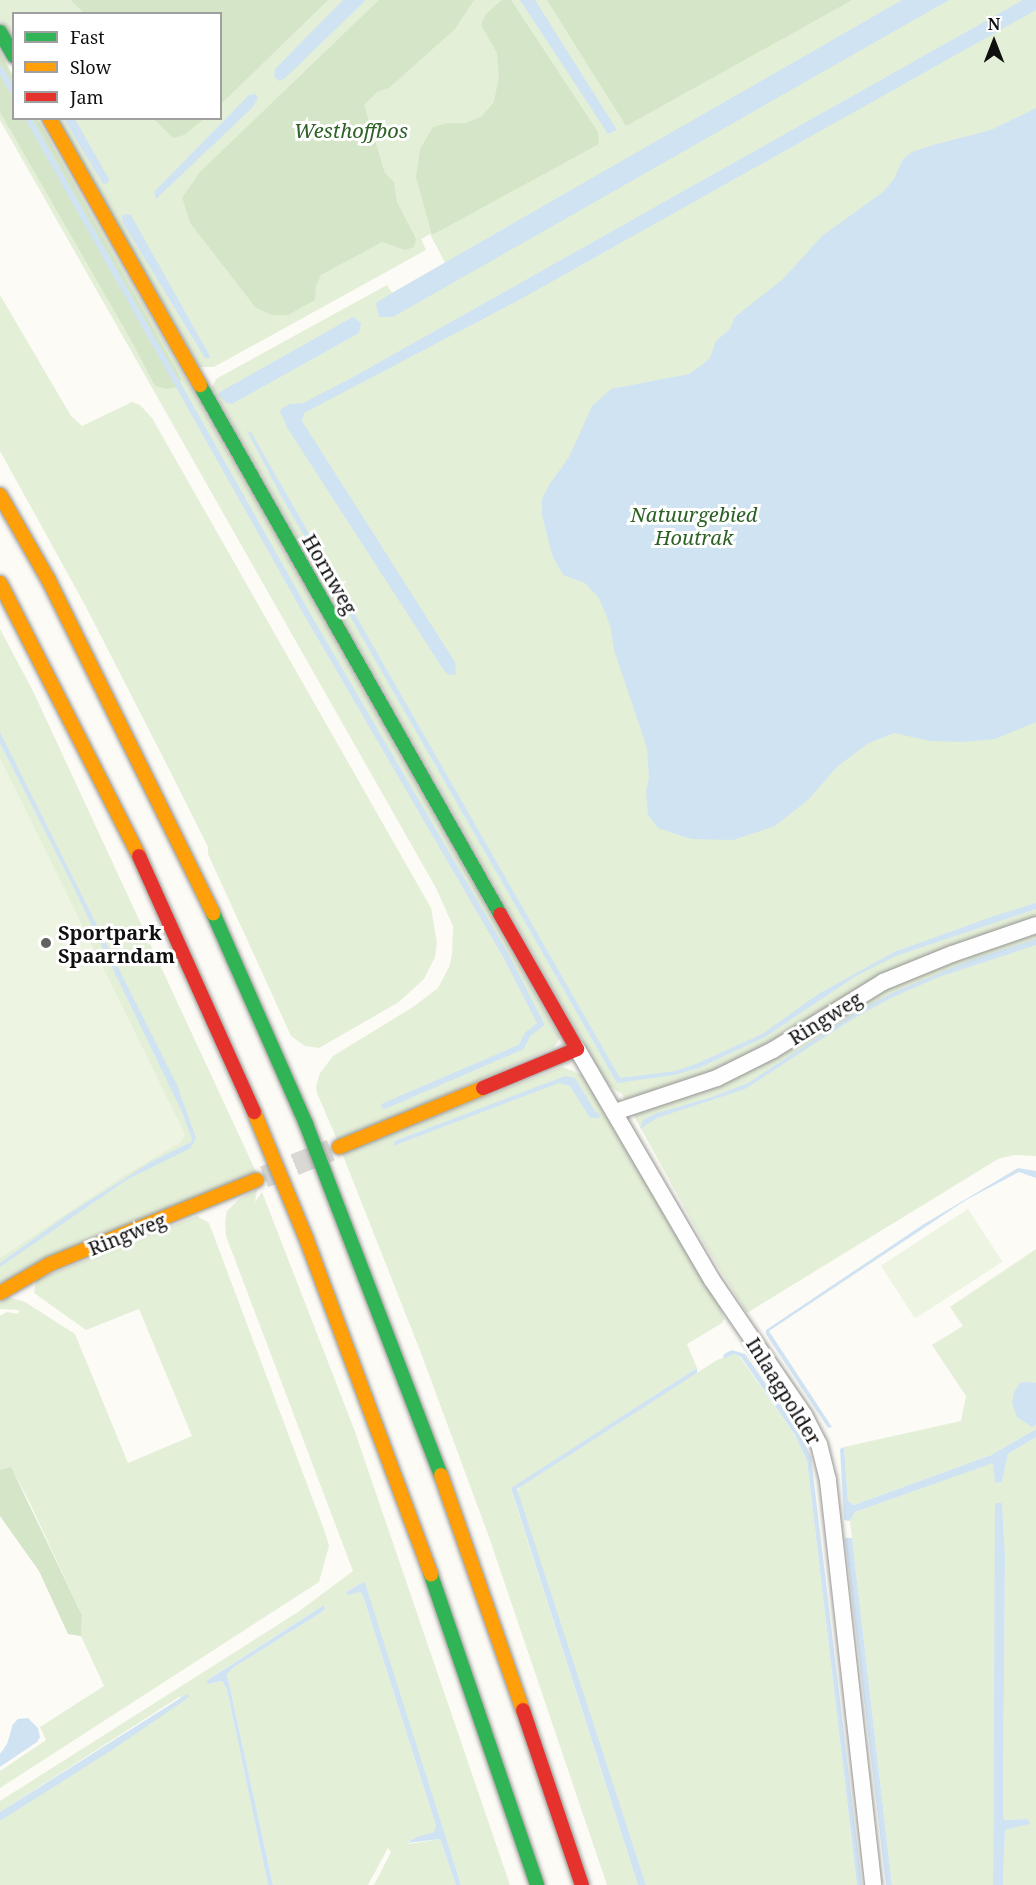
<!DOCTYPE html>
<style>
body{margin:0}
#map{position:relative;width:1036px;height:1885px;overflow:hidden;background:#fcfbf6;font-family:"Noto Serif",serif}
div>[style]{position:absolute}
.green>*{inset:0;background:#e4efd8}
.forest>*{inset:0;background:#d4e6c7}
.pitch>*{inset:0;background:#edf4e2;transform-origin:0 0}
.water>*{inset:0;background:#d0e3f2}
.stream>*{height:6px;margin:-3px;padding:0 3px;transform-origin:3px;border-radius:3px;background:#d0e3f2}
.secondary-tunnel>*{height:22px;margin-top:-11px;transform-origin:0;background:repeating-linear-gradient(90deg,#d9d8d4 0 22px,transparent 0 33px)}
.roads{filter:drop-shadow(0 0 2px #969694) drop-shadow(0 0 2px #969694)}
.street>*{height:16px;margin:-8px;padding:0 8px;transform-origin:8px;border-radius:8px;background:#fffefe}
.fast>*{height:14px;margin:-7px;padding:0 7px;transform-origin:7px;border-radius:7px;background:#30b455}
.slow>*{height:14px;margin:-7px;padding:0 7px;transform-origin:7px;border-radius:7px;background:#ff9f0a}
.jam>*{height:14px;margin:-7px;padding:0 7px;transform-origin:7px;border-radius:7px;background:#e5322d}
.dots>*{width:16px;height:16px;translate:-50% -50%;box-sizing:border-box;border:3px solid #fff;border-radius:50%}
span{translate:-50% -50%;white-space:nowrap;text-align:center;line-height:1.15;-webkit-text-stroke:6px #fff;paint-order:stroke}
.park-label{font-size:20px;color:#2d6126;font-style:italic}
.street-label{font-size:20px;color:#101010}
.poi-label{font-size:20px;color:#101010;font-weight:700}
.left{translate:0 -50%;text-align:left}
.legend{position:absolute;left:12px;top:12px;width:210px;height:108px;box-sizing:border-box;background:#fff;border:2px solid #9f9f9f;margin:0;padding:8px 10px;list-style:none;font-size:18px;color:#101010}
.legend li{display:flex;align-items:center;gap:12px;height:30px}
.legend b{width:30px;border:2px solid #9f9f9f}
.north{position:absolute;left:964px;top:12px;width:60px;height:60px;-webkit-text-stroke:4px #fff;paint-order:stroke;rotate:0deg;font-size:16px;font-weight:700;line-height:24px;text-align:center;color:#101010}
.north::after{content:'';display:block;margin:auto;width:21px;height:27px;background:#101010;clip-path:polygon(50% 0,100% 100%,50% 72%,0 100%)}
</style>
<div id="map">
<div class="green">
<i style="clip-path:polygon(0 0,1036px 0,1036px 1156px,1014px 1155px,998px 1159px,747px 1313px,706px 1247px,622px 1094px,610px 1087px,605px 1080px,212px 387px,216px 379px,223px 375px,387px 285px,392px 293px,445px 263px,430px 234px,421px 239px,426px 250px,214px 367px,200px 367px,55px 119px,220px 118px,220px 14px,14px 14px,13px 45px,0 21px)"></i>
<i style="clip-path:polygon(0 51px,13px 75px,14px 118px,38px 119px,560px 1038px,554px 1047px,338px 1142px,317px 1093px,316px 1086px,320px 1073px,333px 1056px,413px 1007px,438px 988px,449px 967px,452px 955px,453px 926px,436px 888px,0 120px)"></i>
<i style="clip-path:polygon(0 295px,71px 416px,82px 426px,132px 402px,140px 405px,152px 418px,431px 908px,437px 943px,435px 957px,424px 979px,399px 1002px,319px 1048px,305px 1046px,291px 1036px,208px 854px,208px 847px,167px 765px,85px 605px,0 451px)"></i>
<i style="clip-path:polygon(0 629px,33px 691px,257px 1174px,0 1283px,0 1258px,37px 1231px,0 758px)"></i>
<i style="clip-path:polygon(562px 1067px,583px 1075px,720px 1307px,724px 1319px,722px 1323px,687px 1344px,697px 1368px,511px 1489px,638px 1885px,607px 1885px,489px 1537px,421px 1353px,342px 1153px)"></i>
<i style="clip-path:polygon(257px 1189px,255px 1202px,262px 1192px,354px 1429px,510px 1885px,461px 1885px,363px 1582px,346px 1592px,360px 1592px,363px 1596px,436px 1826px,435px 1832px,407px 1842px,409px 1844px,440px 1839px,456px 1885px,374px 1885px,391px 1852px,388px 1848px,368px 1885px,273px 1885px,227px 1674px,233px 1668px,322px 1612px,325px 1609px,324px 1605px,207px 1680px,208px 1684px,222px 1681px,227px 1690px,268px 1885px,0 1885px,0 1821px,185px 1700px,179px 1697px,0 1812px,0 1801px,298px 1612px,353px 1571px,226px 1236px,225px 1222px,227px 1211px,238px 1200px)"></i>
<i style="clip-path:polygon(197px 1216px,209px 1223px,325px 1532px,329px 1546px,319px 1582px,0 1788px,0 1771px,46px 1740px,40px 1727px,104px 1686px,81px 1636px,82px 1615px,28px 1499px,11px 1468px,0 1470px,0 1316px,7px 1312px,18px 1314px,19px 1310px,0 1309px,0 1303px,8px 1297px,25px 1302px,75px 1334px,128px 1463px,192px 1436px,139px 1309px,86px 1330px,34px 1293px,36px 1280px)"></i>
<i style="clip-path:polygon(1036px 1249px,1036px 1429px,991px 1455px,854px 1505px,848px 1501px,844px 1447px,961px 1421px,966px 1396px,932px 1345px,963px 1326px,950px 1307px)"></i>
<i style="clip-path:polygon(734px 1354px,740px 1357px,795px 1435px,807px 1461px,857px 1885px,646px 1885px,517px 1494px,520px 1486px,717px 1360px)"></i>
<i style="clip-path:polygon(1036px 1437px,1036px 1885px,1003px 1885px,1005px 1830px,1029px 1824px,1028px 1819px,1005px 1820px,1003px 1816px,1005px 1554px,1002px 1504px,996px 1503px,993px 1885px,892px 1885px,850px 1521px,855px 1512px,994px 1462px,995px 1483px,1002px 1482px,1008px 1454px)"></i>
</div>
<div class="forest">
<i style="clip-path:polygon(71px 0,328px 0,221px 104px,220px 14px,84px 13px)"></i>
<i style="clip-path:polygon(379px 0,474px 0,455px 29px,389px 88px,377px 92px,364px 105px,385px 173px,394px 182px,397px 202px,416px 239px,414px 247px,405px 250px,382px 242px,321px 275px,316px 286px,315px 300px,288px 315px,273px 315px,256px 308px,191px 224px,182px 198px,200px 172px)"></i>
<i style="clip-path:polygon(502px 0,511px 0,598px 132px,599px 144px,432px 235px,416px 177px,420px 149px,433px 127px,448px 123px,465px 123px,481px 117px,494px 102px,499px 76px,497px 53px,481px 25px,486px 14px)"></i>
<i style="clip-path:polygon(547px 0,852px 0,626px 126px)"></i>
<i style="clip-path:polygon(0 53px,13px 77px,14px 118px,37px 119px,181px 378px,179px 387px,167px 389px,155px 386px,131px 340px,0 112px)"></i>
<i style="clip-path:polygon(154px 119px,204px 119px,184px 135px,173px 138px)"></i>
<i style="clip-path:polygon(11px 1467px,82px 1615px,81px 1636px,68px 1634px,39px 1571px,0 1516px,0 1470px)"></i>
</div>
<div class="pitch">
<i style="clip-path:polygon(0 758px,185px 1134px,180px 1143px,125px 1175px,0 1258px)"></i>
<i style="left:968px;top:1209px;width:63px;height:104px;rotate:57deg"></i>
</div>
<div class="water">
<i style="clip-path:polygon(343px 0,366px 0,284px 79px,279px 81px,274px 77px,275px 69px)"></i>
<i style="clip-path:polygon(520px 0,535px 0,617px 130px,608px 134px)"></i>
<i style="clip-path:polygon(902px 0,949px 0,393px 317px,379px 317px,376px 303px,392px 293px)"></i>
<i style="clip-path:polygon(1023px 0,1036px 0,1036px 10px,519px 300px,304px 413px,302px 421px,455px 662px,456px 674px,450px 675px,445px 672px,288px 429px,280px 412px,281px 409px,289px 404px,303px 403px,355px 376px)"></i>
<i style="clip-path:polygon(255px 94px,258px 98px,252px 108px,156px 199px,154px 192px,249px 95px)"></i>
<i style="clip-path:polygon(1036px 108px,1036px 722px,995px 739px,962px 742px,930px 741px,894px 733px,867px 744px,837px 767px,808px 800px,775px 826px,733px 840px,691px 839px,658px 828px,648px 815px,646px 792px,649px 777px,647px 748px,614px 650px,610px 625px,599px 598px,585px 583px,563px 575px,552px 555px,542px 515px,542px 499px,549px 485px,569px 457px,592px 406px,611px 389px,689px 374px,703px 364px,710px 358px,716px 341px,729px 330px,735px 317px,783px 279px,822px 236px,883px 192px,894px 179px,903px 159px,912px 152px,933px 145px,991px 130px)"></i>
<i style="clip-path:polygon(64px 119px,75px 119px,109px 179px,108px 183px,103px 184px)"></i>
<i style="clip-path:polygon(125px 214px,131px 215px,211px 358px,205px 358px,123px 223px,122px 216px)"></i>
<i style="clip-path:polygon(353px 317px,361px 323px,359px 333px,232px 404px,226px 403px,219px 395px,220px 392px)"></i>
<i style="clip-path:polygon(247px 431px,251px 432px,620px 1078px,675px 1071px,696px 1064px,762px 1034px,820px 993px,894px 952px,997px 915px,1036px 903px,1036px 909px,896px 956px,856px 976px,765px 1037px,699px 1068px,674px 1075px,617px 1083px,279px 492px)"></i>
<i style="clip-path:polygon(0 732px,177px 1085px,196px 1138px,191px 1148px,128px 1179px,0 1267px,0 1263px,70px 1213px,149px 1163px,191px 1142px,192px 1139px,182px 1112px,71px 882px,0 743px)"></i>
<i style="clip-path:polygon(1036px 939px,1036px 945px,939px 977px,891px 998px,851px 1020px,745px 1089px,657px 1118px,640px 1129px,643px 1120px,654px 1114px,712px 1097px,748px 1083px,858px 1011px,894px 992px,971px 960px)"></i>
<i style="clip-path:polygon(565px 1076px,575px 1078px,595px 1111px,600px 1115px,599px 1118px,590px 1118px,570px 1086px,559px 1083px,393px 1146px,395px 1141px)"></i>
<i style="clip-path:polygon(1018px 1168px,1036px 1171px,1036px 1178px,1019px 1172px,966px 1200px,769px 1331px,832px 1427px,828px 1428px,766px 1334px,766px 1330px,924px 1224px)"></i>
<i style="clip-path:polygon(732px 1350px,745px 1354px,800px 1433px,811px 1457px,862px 1885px,857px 1885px,807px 1461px,795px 1435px,741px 1357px,734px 1354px,723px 1359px,724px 1354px)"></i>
<i style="clip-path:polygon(697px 1368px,697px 1373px,517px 1489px,646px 1885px,638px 1885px,511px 1488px)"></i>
<i style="clip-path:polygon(1029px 1382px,1036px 1383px,1036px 1425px,1032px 1427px,1017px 1417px,1012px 1403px,1014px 1392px,1020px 1383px)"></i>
<i style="clip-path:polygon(1036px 1429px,1036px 1437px,1008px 1454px,1002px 1482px,995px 1483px,993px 1463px,855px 1512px,850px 1521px,844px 1520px,840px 1449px,844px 1447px,848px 1501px,854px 1505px,991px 1455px)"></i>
<i style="clip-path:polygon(995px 1503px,1002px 1503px,1005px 1554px,1003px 1816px,1005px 1820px,1028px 1819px,1030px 1824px,1005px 1830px,1003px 1885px,993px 1885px)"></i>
<i style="clip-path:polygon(845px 1538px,852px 1538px,892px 1885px,886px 1885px)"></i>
<i style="clip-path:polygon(363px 1582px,365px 1583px,461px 1885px,456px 1885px,440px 1839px,407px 1843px,417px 1837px,434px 1832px,436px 1826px,363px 1596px,360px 1592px,349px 1595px,346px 1592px)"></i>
<i style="clip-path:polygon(324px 1605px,325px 1609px,322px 1612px,233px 1668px,227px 1674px,273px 1885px,268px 1885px,227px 1690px,222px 1681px,208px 1684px,206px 1681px)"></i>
<i style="clip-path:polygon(187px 1694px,189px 1696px,185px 1700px,112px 1750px,0 1821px,0 1812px)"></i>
<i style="clip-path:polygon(28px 1718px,38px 1728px,40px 1737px,37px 1742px,0 1767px,0 1754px,7px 1744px,13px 1724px,18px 1719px)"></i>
</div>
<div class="stream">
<i style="left:0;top:69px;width:28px;rotate:60deg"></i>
<i style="left:28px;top:118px;width:569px;rotate:60.64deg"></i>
<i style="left:307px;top:614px;width:396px;rotate:59.8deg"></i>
<i style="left:506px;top:956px;width:76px;rotate:62.8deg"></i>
<i style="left:541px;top:1024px;width:16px;rotate:142deg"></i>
<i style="left:528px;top:1034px;width:15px;rotate:118deg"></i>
<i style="left:521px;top:1047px;width:149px;rotate:156.7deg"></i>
</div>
<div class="secondary-tunnel">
<i style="left:264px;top:1177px;width:72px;rotate:-21.9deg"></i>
</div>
<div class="roads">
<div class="street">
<i style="left:577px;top:1049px;width:268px;rotate:59.7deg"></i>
<i style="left:712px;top:1280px;width:163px;rotate:55.7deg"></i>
<i style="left:804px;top:1415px;width:33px;rotate:63deg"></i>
<i style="left:819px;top:1444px;width:38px;rotate:76deg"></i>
<i style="left:828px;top:1481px;width:406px;rotate:83.6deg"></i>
<i style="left:615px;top:1112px;width:108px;rotate:-18.4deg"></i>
<i style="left:717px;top:1078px;width:63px;rotate:-26.6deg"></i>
<i style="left:773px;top:1050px;width:129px;rotate:-31.7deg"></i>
<i style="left:883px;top:982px;width:74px;rotate:-22.1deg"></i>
<i style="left:952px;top:954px;width:89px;rotate:-19deg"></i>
</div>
<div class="fast">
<i style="left:0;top:32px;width:28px;rotate:60deg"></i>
<i style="left:200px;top:385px;width:608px;rotate:60.44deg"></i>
<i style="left:213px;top:913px;width:231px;rotate:66.2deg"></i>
<i style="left:306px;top:1124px;width:376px;rotate:69deg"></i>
<i style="left:431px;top:1575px;width:328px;rotate:71.1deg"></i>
</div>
<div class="slow">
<i style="left:49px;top:118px;width:307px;rotate:60.5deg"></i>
<i style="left:0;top:495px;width:97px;rotate:60.3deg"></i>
<i style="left:48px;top:579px;width:373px;rotate:63.7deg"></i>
<i style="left:0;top:583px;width:306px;rotate:63deg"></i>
<i style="left:254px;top:1112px;width:136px;rotate:67.6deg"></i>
<i style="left:306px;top:1238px;width:359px;rotate:69.6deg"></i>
<i style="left:339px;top:1147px;width:156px;rotate:-22.3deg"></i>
<i style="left:0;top:1293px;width:58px;rotate:-30.1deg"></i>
<i style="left:50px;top:1264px;width:223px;rotate:-22.1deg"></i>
<i style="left:441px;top:1475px;width:249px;rotate:70.8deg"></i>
</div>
<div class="jam">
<i style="left:139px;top:856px;width:281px;rotate:65.8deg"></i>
<i style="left:483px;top:1088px;width:102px;rotate:-22.5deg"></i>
<i style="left:577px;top:1049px;width:155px;rotate:-119.7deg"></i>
<i style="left:523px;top:1710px;width:185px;rotate:71.4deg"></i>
</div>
</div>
<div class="dots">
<i style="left:46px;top:943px;background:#636260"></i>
</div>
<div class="park-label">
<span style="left:351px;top:130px">Westhoffbos</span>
<span style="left:694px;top:526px">Natuurgebied<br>Houtrak</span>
</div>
<div class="street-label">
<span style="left:330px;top:574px;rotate:60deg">Hornweg</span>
<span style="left:825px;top:1018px;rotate:-32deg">Ringweg</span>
<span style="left:127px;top:1234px;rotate:-22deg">Ringweg</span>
<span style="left:784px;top:1391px;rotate:58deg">Inlaagpolder</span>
</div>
<div class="poi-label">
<span class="left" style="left:58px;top:944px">Sportpark<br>Spaarndam</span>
</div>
<ul class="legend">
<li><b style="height:8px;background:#30b455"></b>Fast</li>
<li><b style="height:8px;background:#ff9f0a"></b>Slow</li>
<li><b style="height:8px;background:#e5322d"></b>Jam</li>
</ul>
<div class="north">N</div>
</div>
